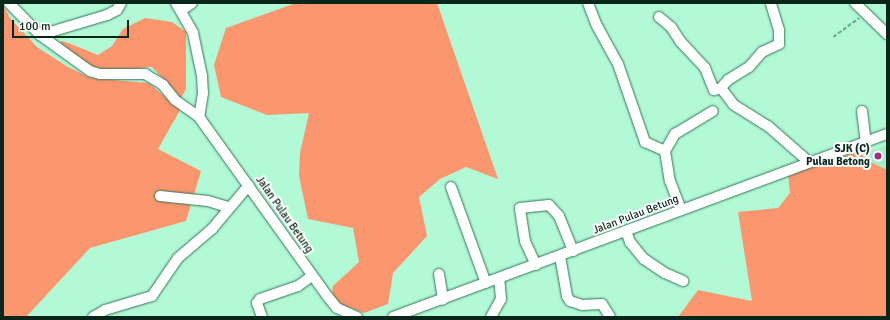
<!DOCTYPE html>
<style>
body{margin:0}
#map{position:relative;width:890px;height:320px;overflow:hidden;background:#b2f9d6;font-family:Signika,sans-serif}
div>[style]{position:absolute}
.built>*{inset:0;background:#9fefc8}
.forest>*{inset:0;background:#fb966e}
.path>*{height:1.5px;margin-top:-0.75px;transform-origin:0;background:repeating-linear-gradient(90deg,#6fa68c 0 4px,transparent 0 6px)}
.roads{filter:drop-shadow(0 0 1px #317658) drop-shadow(0 0 1px #317658)}
.minor>*{height:10px;margin:-5px;padding:0 5px;transform-origin:5px;border-radius:5px;background:#fff}
.dots>*{width:11px;height:11px;translate:-50% -50%;box-sizing:border-box;border:2px solid #fff;border-radius:50%}
span{translate:-50% -50%;white-space:nowrap;text-align:center;line-height:1.15;-webkit-text-stroke:4px #fff;paint-order:stroke}
.poi-label{font-size:11px;color:#082619;font-weight:700}
.right{translate:-100% -50%;text-align:right}
.street-label{font-size:11px;color:#082619}
.frame{position:absolute;inset:0;border:4px solid #082619;pointer-events:none}
.scale{position:absolute;left:12px;top:20px;width:117px;height:18px;box-sizing:border-box;border:2px solid #082619;border-top:0;padding-left:5px;font-size:12px;line-height:14px;white-space:nowrap;color:#082619;-webkit-text-stroke:3px #fff;paint-order:stroke}
</style>
<div id="map">
<div class="built">
<i style="clip-path:polygon(887px 145px,887px 170px,869px 161px,871px 151px)"></i>
</div>
<div class="forest">
<i style="clip-path:polygon(296px 3px,437px 3px,498px 179px,466px 167px,440px 179px,419px 197px,427px 236px,393px 273px,388px 304px,364px 313px,341px 304px,332px 295px,333px 286px,359px 262px,353px 228px,308px 219px,299px 176px,300px 153px,309px 113px,267px 115px,221px 97px,214px 65px,226px 28px)"></i>
<i style="clip-path:polygon(3px 5px,10px 18px,37px 47px,68px 67px,91px 78px,149px 83px,180px 110px,158px 149px,201px 171px,186px 221px,90px 248px,26px 317px,3px 317px)"></i>
<i style="clip-path:polygon(145px 18px,172px 22px,186px 32px,186px 89px,181px 98px,152px 67px,106px 72px,86px 65px,59px 45px,62px 41px,71px 44px,98px 55px,112px 46px,123px 29px)"></i>
<i style="clip-path:polygon(858px 152px,869px 161px,887px 170px,887px 317px,678px 317px,698px 290px,752px 301px,738px 212px,778px 208px,790px 193px,788px 174px)"></i>
</div>
<div class="path">
<i style="left:833px;top:37px;width:32px;rotate:-36deg"></i>
</div>
<div class="roads">
<div class="minor">
<i style="left:9px;top:3px;width:45px;rotate:45.9deg"></i>
<i style="left:40px;top:35px;width:62px;rotate:35.8deg"></i>
<i style="left:90px;top:71px;width:10px;rotate:17deg"></i>
<i style="left:100px;top:74px;width:45px"></i>
<i style="left:145px;top:74px;width:21px;rotate:31deg"></i>
<i style="left:163px;top:85px;width:19px;rotate:51deg"></i>
<i style="left:175px;top:100px;width:29px;rotate:35deg"></i>
<i style="left:199px;top:117px;width:221px;rotate:54.4deg"></i>
<i style="left:328px;top:297px;width:14px;rotate:51deg"></i>
<i style="left:337px;top:308px;width:22px;rotate:24deg"></i>
<i style="left:176px;top:3px;width:34px;rotate:60deg"></i>
<i style="left:193px;top:33px;width:44px;rotate:78.2deg"></i>
<i style="left:202px;top:76px;width:17px;rotate:87deg"></i>
<i style="left:203px;top:93px;width:24px;rotate:99deg"></i>
<i style="left:588px;top:3px;width:22px;rotate:69deg"></i>
<i style="left:596px;top:24px;width:46px;rotate:61.2deg"></i>
<i style="left:618px;top:64px;width:83px;rotate:70.9deg"></i>
<i style="left:645px;top:142px;width:22px;rotate:24deg"></i>
<i style="left:665px;top:151px;width:30px;rotate:81deg"></i>
<i style="left:670px;top:181px;width:31px;rotate:69deg"></i>
<i style="left:855px;top:3px;width:45px;rotate:44.1deg"></i>
<i style="left:182px;top:10px;width:12px;rotate:-35deg"></i>
<i style="left:659px;top:17px;width:16px;rotate:40deg"></i>
<i style="left:671px;top:27px;width:17px;rotate:57deg"></i>
<i style="left:680px;top:41px;width:37px;rotate:47deg"></i>
<i style="left:705px;top:68px;width:24px;rotate:68deg"></i>
<i style="left:714px;top:90px;width:7px;rotate:-16deg"></i>
<i style="left:721px;top:88px;width:21px;rotate:53deg"></i>
<i style="left:734px;top:105px;width:40px;rotate:32deg"></i>
<i style="left:768px;top:126px;width:55px;rotate:41.3deg"></i>
<i style="left:40px;top:35px;width:70px;rotate:-16.6deg"></i>
<i style="left:107px;top:15px;width:11px;rotate:-27deg"></i>
<i style="left:117px;top:10px;width:8px;rotate:-60deg"></i>
<i style="left:721px;top:88px;width:11px;rotate:-49deg"></i>
<i style="left:728px;top:80px;width:25px;rotate:-32deg"></i>
<i style="left:749px;top:67px;width:20px;rotate:-49deg"></i>
<i style="left:762px;top:52px;width:19px;rotate:-25deg"></i>
<i style="left:779px;top:44px;width:14px;rotate:-90deg"></i>
<i style="left:779px;top:30px;width:28px;rotate:-107deg"></i>
<i style="left:862px;top:111px;width:31px;rotate:83deg"></i>
<i style="left:665px;top:151px;width:20px;rotate:-60deg"></i>
<i style="left:675px;top:134px;width:44px;rotate:-31.2deg"></i>
<i style="left:451px;top:187px;width:102px;rotate:70deg"></i>
<i style="left:160px;top:196px;width:48px;rotate:5.9deg"></i>
<i style="left:208px;top:201px;width:21px;rotate:17deg"></i>
<i style="left:626px;top:231px;width:12px;rotate:70deg"></i>
<i style="left:630px;top:242px;width:22px;rotate:51deg"></i>
<i style="left:644px;top:259px;width:25px;rotate:34deg"></i>
<i style="left:665px;top:273px;width:20px;rotate:24deg"></i>
<i style="left:560px;top:256px;width:41px;rotate:80.1deg"></i>
<i style="left:567px;top:296px;width:6px;rotate:59deg"></i>
<i style="left:570px;top:301px;width:13px;rotate:18deg"></i>
<i style="left:582px;top:305px;width:20px;rotate:-3deg"></i>
<i style="left:602px;top:304px;width:15px;rotate:58deg"></i>
<i style="left:536px;top:265px;width:26px;rotate:-115deg"></i>
<i style="left:525px;top:241px;width:33px;rotate:-99deg"></i>
<i style="left:520px;top:208px;width:29px;rotate:-6deg"></i>
<i style="left:549px;top:205px;width:15px;rotate:48deg"></i>
<i style="left:559px;top:216px;width:38px;rotate:68deg"></i>
<i style="left:439px;top:274px;width:26px;rotate:81deg"></i>
<i style="left:93px;top:317px;width:14px;rotate:-30deg"></i>
<i style="left:105px;top:310px;width:49px;rotate:-16.6deg"></i>
<i style="left:152px;top:296px;width:46px;rotate:-55.6deg"></i>
<i style="left:178px;top:258px;width:45px;rotate:-40.5deg"></i>
<i style="left:212px;top:229px;width:57px;rotate:-49.9deg"></i>
<i style="left:262px;top:317px;width:15px;rotate:-110deg"></i>
<i style="left:257px;top:303px;width:5px;rotate:-53deg"></i>
<i style="left:260px;top:299px;width:40px;rotate:-18.9deg"></i>
<i style="left:298px;top:286px;width:17px;rotate:-36deg"></i>
<i style="left:393px;top:317px;width:527px;rotate:-20.33deg"></i>
<i style="left:491px;top:317px;width:21px;rotate:-61deg"></i>
<i style="left:501px;top:299px;width:21px;rotate:-95deg"></i>
</div>
</div>
<div class="dots">
<i style="left:878px;top:156px;background:#a62c82"></i>
</div>
<div class="poi-label">
<span class="right" style="left:870px;top:156px">SJK (C)<br>Pulau Betong</span>
</div>
<div class="street-label">
<span style="left:284px;top:215px;rotate:55deg">Jalan Pulau Betung</span>
<span style="left:636px;top:215px;rotate:-21deg">Jalan Pulau Betung</span>
</div>
<div class="frame"></div>
<div class="scale">100 m</div>
</div>
